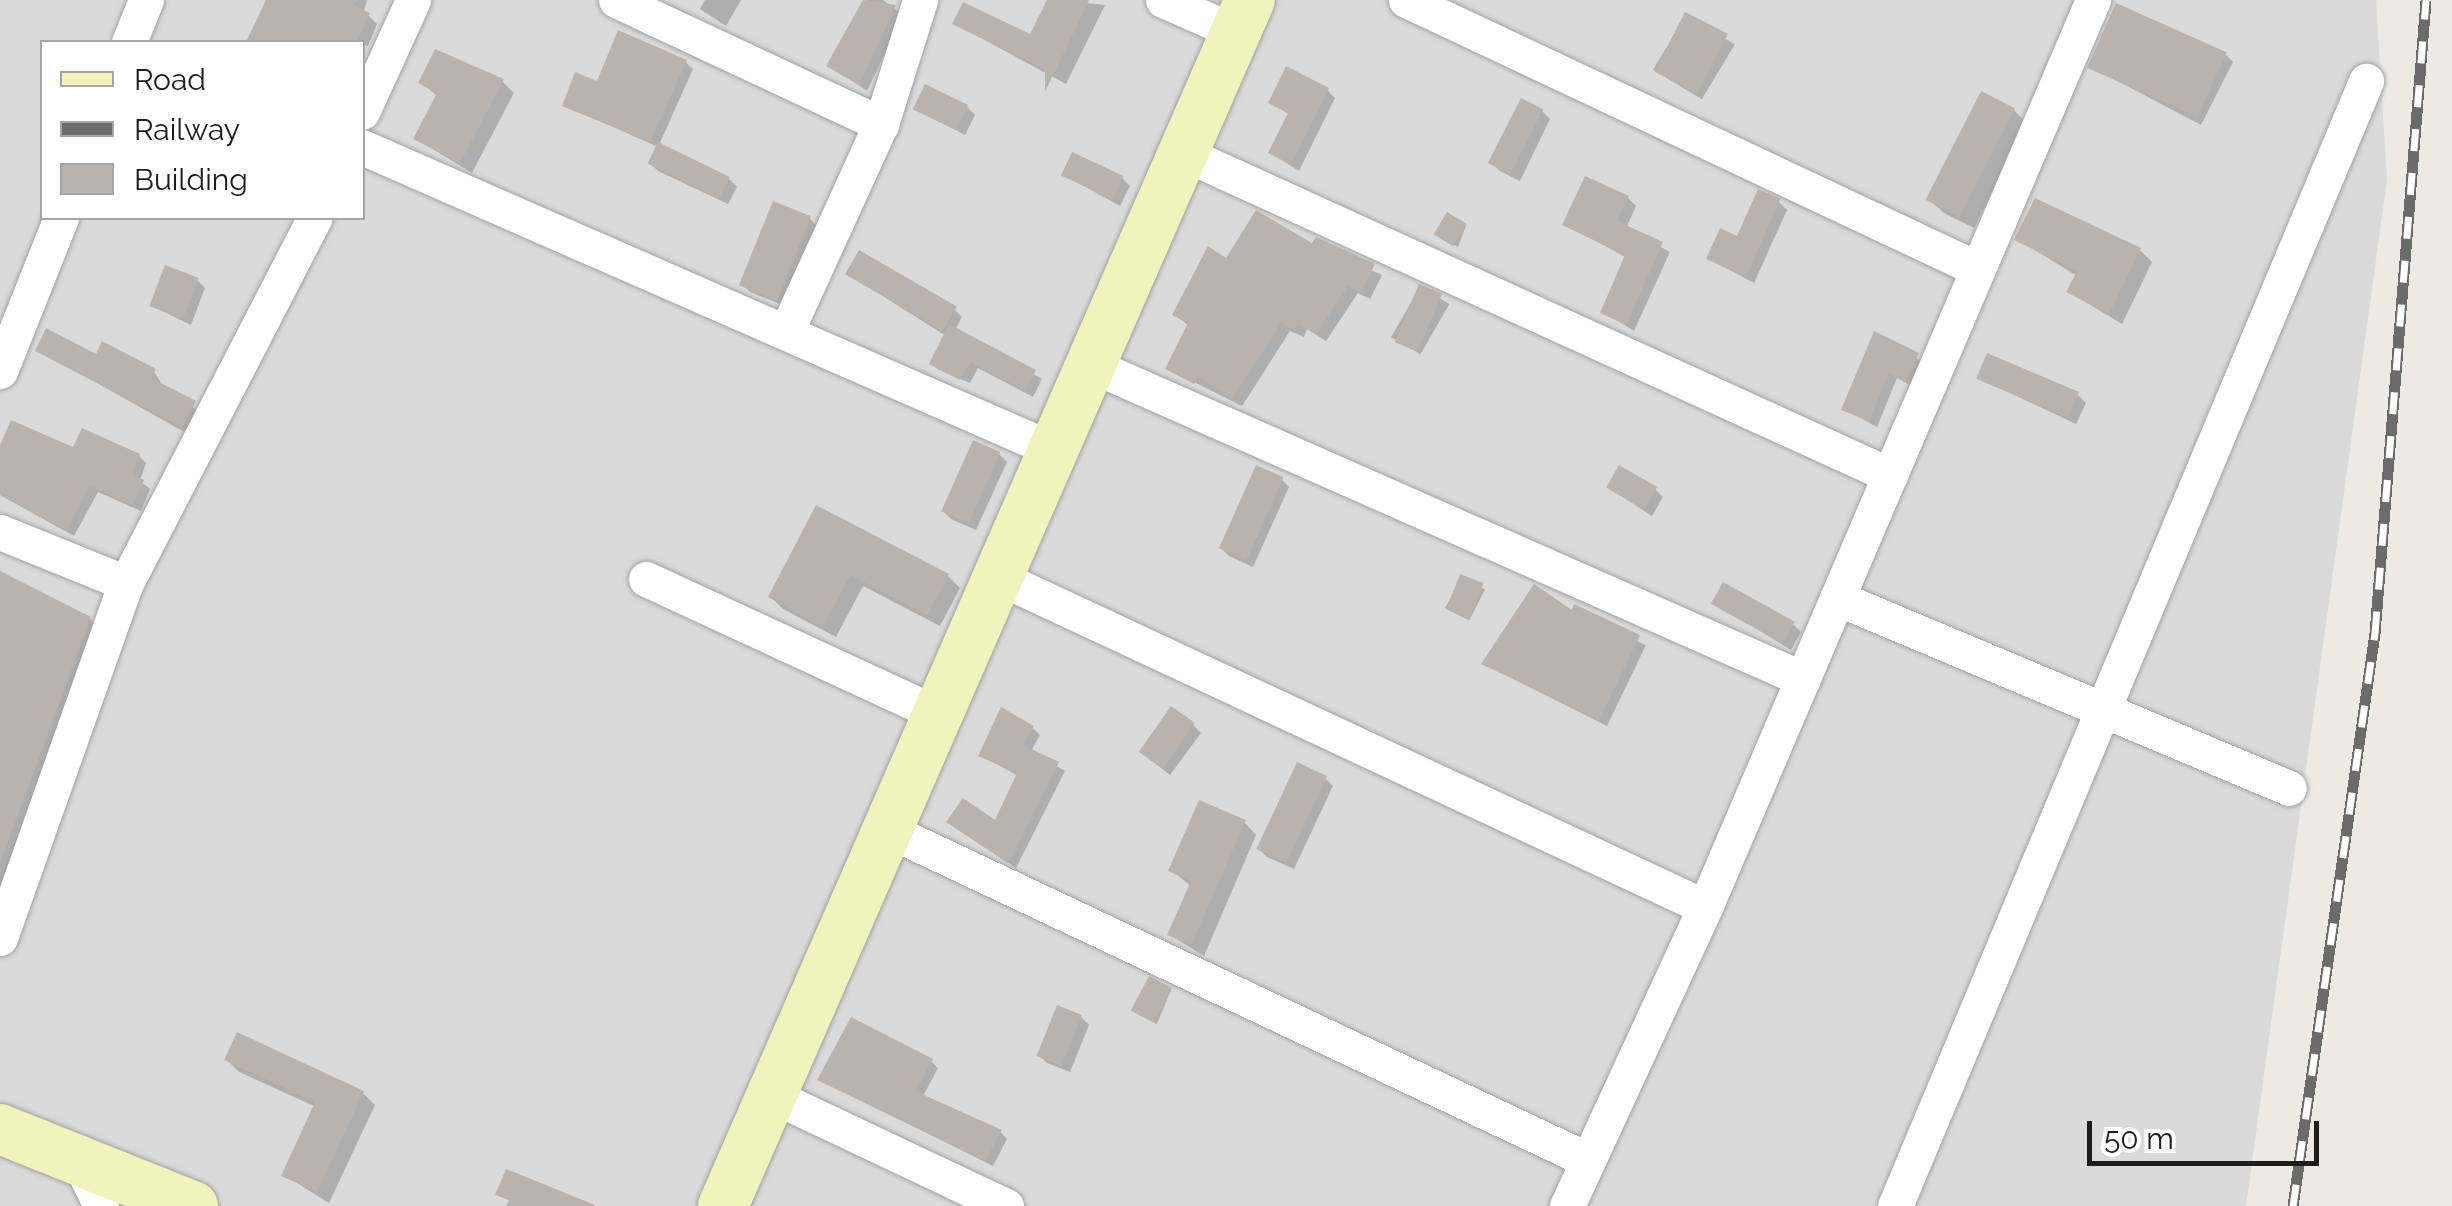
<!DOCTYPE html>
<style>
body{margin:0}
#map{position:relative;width:2452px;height:1206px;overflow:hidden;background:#edeae4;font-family:Raleway,sans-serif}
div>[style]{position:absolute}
.residential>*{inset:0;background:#dbdada}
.shadow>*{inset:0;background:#0003;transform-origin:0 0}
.building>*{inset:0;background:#bab3ad;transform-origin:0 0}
.roads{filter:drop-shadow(0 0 2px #a1a1a1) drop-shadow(0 0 2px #a1a1a1)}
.street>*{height:35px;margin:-17.5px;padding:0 17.5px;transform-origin:17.5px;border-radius:17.5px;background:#fff}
.secondary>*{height:50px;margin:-25px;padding:0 25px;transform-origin:25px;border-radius:25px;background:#f1f3bc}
.rail>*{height:11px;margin-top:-5.5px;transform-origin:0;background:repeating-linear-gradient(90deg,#fff 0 22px,#6b6b6b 0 44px);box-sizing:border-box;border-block:2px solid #6b6b6b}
span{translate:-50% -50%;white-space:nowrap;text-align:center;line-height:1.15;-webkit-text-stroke:10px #fff;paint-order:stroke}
.legend{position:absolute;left:40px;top:40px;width:325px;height:180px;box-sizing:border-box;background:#fff;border:2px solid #a5a5a5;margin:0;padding:12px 18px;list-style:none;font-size:30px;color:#1d1d1d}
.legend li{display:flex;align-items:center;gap:20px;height:50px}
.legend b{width:50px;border:2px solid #a5a5a5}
.scale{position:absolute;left:2087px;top:1121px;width:232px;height:45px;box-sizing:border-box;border:5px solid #1d1d1d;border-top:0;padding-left:12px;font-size:30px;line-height:35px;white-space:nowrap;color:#1d1d1d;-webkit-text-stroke:8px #fff;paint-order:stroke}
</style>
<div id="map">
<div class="residential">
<i style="clip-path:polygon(evenodd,0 0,2376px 0,2387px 180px,2246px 1206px,0 1206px,0 0,42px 42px,362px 42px,362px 218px,42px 218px,42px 42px)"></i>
</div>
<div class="shadow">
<i style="clip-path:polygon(268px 0,367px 0,364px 11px,377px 24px,368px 46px,333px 31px,328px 42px,249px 42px)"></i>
<i style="clip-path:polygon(705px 0,741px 0,726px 26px,700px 9px)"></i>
<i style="clip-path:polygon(866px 0,883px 0,903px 15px,867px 91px,829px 65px)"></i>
<i style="clip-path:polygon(1050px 0,1105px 5px,1066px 84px,955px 24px,1032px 38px)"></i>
<i style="left:1686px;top:15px;width:57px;height:64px;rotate:31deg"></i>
<i style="clip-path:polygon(2225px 54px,2233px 62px,2201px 125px,2091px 67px)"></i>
<i style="clip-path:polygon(685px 62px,693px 69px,659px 145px,729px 179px,737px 187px,728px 204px,658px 171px,650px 163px,658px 147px,564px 105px,599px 84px)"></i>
<i style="clip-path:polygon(421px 82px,503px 82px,514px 93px,472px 173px,416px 139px,438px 97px)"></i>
<i style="clip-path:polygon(1327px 90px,1335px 98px,1299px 171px,1271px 153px,1290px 115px,1271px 102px)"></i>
<i style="clip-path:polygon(967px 107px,975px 115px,965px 135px,916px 109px)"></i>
<i style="clip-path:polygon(2014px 110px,2026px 123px,1974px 228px,1944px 213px,1931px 201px)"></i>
<i style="clip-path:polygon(1542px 111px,1550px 119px,1520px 181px,1500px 171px,1492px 163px)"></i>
<i style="clip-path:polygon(1064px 175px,1122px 178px,1130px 186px,1120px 206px)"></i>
<i style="clip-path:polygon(1628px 198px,1636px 206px,1626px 228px,1670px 252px,1634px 331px,1603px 312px,1627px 258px,1565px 224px)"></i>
<i style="clip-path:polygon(2036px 201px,2140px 250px,2152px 262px,2122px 324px,2069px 292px,2077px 276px,2017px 239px)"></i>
<i style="clip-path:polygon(1779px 202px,1787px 210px,1754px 283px,1709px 259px)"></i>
<i style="clip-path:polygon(809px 218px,817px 226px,785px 306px,750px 292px,742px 284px)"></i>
<i style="clip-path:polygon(1466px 226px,1458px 247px,1441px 237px)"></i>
<i style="clip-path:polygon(1312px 246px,1382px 275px,1370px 299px,1358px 293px,1326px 341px,1307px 329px,1304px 337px,1290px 331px,1242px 406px,1168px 369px,1189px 326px,1175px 315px,1227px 261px)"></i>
<i style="clip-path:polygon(848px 274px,954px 309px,962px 317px,955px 330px,1042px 379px,1033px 397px,978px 368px,970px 383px,937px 369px,932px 363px,946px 336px)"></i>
<i style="clip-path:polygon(197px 280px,205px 288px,191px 325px,152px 306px)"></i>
<i style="left:1420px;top:287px;width:34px;height:58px;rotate:30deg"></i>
<i style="clip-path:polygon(1875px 334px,1924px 363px,1914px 387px,1897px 378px,1877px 427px,1844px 409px)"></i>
<i style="clip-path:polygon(38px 350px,154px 371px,164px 388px,206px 416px,195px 438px)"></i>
<i style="clip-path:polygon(1978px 378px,2078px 395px,2086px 403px,2076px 424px)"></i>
<i style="clip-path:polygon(75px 450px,139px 456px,146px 463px,140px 481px,150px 489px,141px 511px,98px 492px,74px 536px,0 495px,0 462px)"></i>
<i style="clip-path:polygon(999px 454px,1007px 462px,976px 530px,951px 519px,943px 511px)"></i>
<i style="clip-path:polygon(1281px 479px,1289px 487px,1253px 567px,1229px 556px,1221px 548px)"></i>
<i style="clip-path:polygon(1609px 488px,1655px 489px,1663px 497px,1652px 516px)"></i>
<i style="clip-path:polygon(817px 508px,948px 576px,960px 588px,940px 626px,863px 586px,836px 637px,783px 609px,771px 597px)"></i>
<i style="left:1461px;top:577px;width:27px;height:35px;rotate:27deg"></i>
<i style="clip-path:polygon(0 579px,90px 619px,106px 636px,0 910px)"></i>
<i style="clip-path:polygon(1715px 603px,1793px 624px,1801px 632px,1791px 650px)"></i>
<i style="clip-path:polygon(1573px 614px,1646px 645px,1607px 726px,1484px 664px)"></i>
<i style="clip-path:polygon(1193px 725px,1201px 733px,1170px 775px,1148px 758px)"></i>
<i style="clip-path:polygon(1033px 728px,1040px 735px,1031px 751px,1065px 771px,1016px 868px,957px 829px,996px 824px,1018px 776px,981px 755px)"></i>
<i style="clip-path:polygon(1325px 778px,1333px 786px,1294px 869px,1267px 857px,1259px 849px)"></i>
<i style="clip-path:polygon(1244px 822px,1256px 835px,1204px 956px,1170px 935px,1191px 886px,1171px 870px)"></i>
<i style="clip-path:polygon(1171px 990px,1157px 1024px,1137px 1014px)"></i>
<i style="clip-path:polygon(1081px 1017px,1089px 1025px,1070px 1072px,1047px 1063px,1039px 1055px)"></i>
<i style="clip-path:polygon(227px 1060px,363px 1093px,375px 1105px,329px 1203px,284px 1175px,316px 1107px,239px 1072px)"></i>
<i style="clip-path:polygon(931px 1061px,938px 1068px,922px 1098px,1000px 1132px,1007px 1139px,993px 1166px,820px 1080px)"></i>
</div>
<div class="building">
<i style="clip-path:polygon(266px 0,357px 0,354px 6px,370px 13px,357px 42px,246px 42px)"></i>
<i style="clip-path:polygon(863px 0,896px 5px,859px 85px,826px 66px)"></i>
<i style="clip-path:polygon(1047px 0,1089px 0,1045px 92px,1045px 69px,952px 24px,963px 2px,1030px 34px)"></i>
<i style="left:2116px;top:3px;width:121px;height:71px;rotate:24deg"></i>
<i style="left:1685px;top:12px;width:48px;height:67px;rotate:27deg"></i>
<i style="clip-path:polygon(618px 30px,687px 60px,650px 142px,562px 106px,575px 72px,597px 81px)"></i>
<i style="clip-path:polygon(435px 49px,504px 79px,460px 163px,413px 139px,437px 93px,418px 83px)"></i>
<i style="clip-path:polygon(1286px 66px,1329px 88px,1291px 165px,1268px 153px,1288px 113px,1268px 103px)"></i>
<i style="left:925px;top:84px;width:48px;height:28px;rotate:26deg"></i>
<i style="left:1981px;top:91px;width:38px;height:122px;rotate:27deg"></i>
<i style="left:1521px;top:98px;width:25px;height:73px;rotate:27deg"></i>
<i style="left:658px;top:142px;width:80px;height:24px;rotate:26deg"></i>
<i style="left:1072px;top:152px;width:57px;height:26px;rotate:25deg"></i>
<i style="clip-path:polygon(1585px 176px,1629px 196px,1617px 221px,1663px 242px,1626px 325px,1600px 313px,1625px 255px,1562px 225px)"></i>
<i style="clip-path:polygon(1758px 189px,1780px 199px,1746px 277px,1706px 259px,1720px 228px,1737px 236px)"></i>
<i style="clip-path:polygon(2035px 198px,2141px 248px,2109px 314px,2066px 292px,2077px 271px,2014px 240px)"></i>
<i style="left:773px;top:201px;width:41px;height:91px;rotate:22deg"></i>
<i style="clip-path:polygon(1256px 210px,1312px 243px,1316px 237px,1375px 264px,1361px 292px,1348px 286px,1316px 334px,1298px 323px,1294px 330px,1281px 323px,1232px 399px,1198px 377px,1194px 384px,1165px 369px,1188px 323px,1172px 315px,1208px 246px,1226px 258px)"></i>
<i style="left:1447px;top:212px;width:23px;height:26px;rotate:31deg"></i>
<i style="left:859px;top:250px;width:113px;height:28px;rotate:30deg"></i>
<i style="left:165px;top:265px;width:36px;height:44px;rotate:21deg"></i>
<i style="left:1419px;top:284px;width:25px;height:63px;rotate:23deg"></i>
<i style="clip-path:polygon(949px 324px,1036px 370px,1025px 391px,970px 362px,960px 380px,929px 364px)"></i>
<i style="clip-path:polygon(46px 328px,96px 354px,102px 341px,156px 369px,151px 378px,196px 401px,182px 427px,35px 351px)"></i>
<i style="clip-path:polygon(1874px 331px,1919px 353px,1906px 382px,1889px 373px,1869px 421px,1841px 410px)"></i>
<i style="left:1987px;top:353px;width:100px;height:28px;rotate:23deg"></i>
<i style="clip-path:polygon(11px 420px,73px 447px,82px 428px,140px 454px,132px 475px,144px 480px,133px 505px,90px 486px,66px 530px,0 494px,0 445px)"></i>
<i style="left:973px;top:440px;width:30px;height:78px;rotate:24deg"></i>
<i style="left:1256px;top:465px;width:30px;height:91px;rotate:24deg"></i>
<i style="left:1619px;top:465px;width:44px;height:26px;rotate:30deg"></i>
<i style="clip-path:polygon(816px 505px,949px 574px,927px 615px,850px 575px,823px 627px,768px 597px)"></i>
<i style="clip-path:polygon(0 571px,91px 617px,0 863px)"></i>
<i style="left:1460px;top:574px;width:25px;height:38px;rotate:21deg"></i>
<i style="left:1723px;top:582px;width:82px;height:25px;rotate:29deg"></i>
<i style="clip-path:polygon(1534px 584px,1572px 610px,1574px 604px,1640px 635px,1599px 720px,1481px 664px)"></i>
<i style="left:1171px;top:706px;width:29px;height:56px;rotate:35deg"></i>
<i style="clip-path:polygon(1001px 707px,1034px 726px,1023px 745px,1059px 762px,1008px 863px,946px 822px,963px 798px,995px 820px,1017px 773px,978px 756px)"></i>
<i style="left:1297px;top:762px;width:33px;height:96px;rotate:25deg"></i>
<i style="clip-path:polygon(1199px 800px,1246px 820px,1191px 945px,1167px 935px,1191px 881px,1168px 871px)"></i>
<i style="left:1149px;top:976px;width:26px;height:39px;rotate:28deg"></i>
<i style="left:1057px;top:1005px;width:27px;height:55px;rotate:22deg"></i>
<i style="clip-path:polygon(851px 1017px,933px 1059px,915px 1091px,1002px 1130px,985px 1161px,817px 1080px)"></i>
<i style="clip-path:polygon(237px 1032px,364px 1091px,317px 1192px,281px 1176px,315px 1102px,224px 1060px)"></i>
<i style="clip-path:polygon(506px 1169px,595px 1205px,595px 1206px,506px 1206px,509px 1200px,495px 1195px)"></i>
</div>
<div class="roads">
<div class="street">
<i style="left:616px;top:0;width:293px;rotate:25.1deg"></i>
<i style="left:1163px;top:0;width:80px;rotate:23.7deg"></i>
<i style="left:1406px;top:0;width:632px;rotate:25.19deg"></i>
<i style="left:129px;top:42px;width:45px;rotate:-68deg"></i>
<i style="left:362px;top:112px;width:123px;rotate:-65.5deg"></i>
<i style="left:362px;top:147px;width:755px;rotate:23.65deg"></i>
<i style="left:1183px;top:153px;width:777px;rotate:24.49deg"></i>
<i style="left:786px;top:332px;width:229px;rotate:-65.5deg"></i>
<i style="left:881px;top:124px;width:130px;rotate:-72.5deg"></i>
<i style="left:1091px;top:365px;width:778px;rotate:23.8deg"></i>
<i style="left:0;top:371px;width:165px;rotate:-68.3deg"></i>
<i style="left:0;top:532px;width:136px;rotate:22deg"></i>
<i style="left:998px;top:577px;width:780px;rotate:25.02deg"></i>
<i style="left:646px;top:579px;width:322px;rotate:24.8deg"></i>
<i style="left:1837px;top:598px;width:490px;rotate:22.8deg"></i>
<i style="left:888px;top:830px;width:774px;rotate:25.24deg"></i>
<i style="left:0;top:938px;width:377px;rotate:-70.5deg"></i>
<i style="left:126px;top:583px;width:411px;rotate:-62.7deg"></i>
<i style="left:771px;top:1095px;width:260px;rotate:25.3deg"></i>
<i style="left:79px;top:1161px;width:50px;rotate:63.9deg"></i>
<i style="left:1567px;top:1206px;width:329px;rotate:-65.2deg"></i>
<i style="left:1705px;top:907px;width:987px;rotate:-66.84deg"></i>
<i style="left:1895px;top:1206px;width:1220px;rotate:-67.28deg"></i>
</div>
<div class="secondary">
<i style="left:0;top:1129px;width:208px;rotate:21.8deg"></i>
<i style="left:723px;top:1206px;width:1316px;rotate:-66.4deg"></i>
</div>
</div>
<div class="rail">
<i style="left:2293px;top:1206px;width:579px;rotate:-81.86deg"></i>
<i style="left:2375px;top:633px;width:635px;rotate:-85.39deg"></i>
</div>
<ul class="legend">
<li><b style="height:12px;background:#f1f3bc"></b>Road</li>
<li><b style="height:12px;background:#6b6b6b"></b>Railway</li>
<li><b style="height:28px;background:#bab3ad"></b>Building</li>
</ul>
<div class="scale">50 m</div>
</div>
